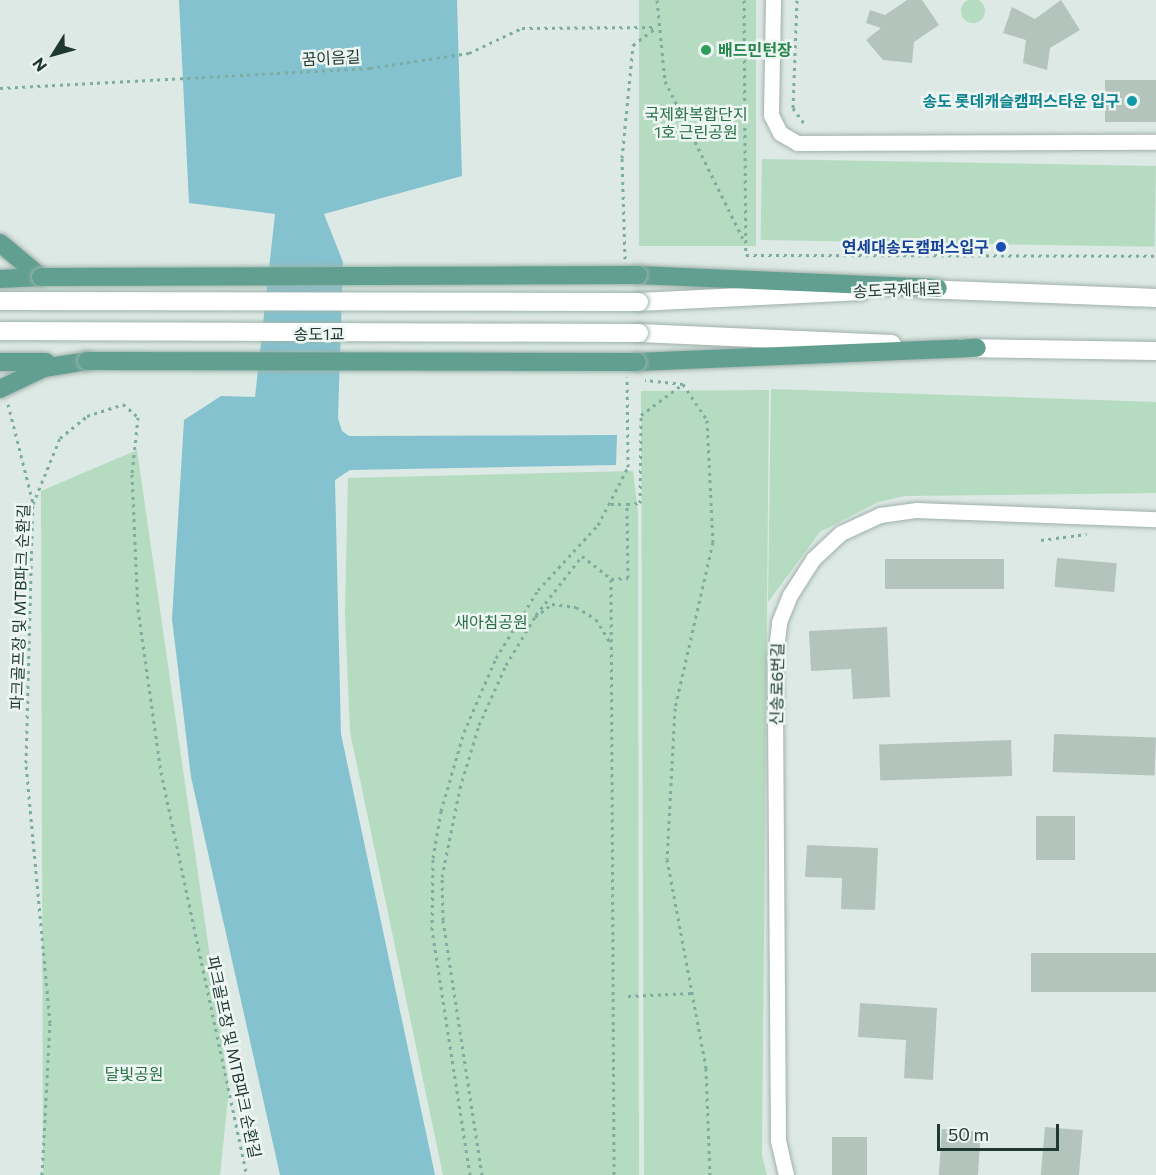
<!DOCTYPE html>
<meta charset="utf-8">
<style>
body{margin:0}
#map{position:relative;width:1156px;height:1175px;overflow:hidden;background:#dde9e4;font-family:Commissioner,"Noto Sans KR",sans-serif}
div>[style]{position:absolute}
.green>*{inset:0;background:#b5dbc0;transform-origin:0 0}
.round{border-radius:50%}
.water>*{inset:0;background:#84c2cf}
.building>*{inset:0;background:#b3c4bd;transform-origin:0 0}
.path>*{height:3px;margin-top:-1.5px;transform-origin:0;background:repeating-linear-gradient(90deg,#7dad9f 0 3px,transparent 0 7.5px)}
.roads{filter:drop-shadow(0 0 2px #a0b0ab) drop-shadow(0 0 2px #a0b0ab)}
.street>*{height:15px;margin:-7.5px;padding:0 7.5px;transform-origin:7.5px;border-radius:7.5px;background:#fff}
.secondary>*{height:18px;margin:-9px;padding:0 9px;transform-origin:9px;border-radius:9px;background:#fff}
.primary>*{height:18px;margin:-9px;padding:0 9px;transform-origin:9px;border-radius:9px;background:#619f90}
.bridges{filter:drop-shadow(0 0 2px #9cb5ac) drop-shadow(0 0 2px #9cb5ac)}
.secondary-bridge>*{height:18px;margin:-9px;padding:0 9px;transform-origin:9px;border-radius:9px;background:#fff}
.primary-bridge>*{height:18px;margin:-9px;padding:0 9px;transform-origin:9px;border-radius:9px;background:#619f90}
.dots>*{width:16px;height:16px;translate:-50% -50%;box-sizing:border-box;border:3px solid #edf6f2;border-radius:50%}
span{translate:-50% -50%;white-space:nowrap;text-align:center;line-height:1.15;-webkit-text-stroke:5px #edf6f2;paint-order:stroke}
.leisure-label{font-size:16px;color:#27864d;font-weight:700}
.left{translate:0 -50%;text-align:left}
.street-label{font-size:16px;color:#1f3832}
.culture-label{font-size:16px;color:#0d838f;font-weight:700}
.right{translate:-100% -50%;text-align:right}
.park-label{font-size:16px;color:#296f46}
.transit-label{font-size:16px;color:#164399;font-weight:700}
.north{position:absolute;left:24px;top:24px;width:60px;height:60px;-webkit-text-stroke:4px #edf6f2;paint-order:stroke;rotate:233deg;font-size:16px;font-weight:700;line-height:24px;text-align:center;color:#1f3832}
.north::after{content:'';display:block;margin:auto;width:21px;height:27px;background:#1f3832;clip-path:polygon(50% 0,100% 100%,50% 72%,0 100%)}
.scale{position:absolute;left:937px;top:1124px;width:122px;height:27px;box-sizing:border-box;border:3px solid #1f3832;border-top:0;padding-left:8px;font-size:18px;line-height:21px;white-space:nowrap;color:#1f3832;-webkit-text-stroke:4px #edf6f2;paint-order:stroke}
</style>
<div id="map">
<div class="green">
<i class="round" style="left:961px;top:-1px;width:24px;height:24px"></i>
<i style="left:639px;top:0;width:117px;height:246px"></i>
<i style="left:762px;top:159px;width:394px;height:81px;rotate:1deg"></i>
<i style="clip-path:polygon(771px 389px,1156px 402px,1156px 493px,905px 496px,878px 502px,820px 532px,768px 602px)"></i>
<i style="clip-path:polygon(769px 390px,762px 1155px,767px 1175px,644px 1175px,641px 391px)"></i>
<i style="clip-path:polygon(137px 450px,229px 1089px,220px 1175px,43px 1175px,41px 491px)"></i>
<i style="clip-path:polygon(633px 471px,638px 511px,639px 1175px,443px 1175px,350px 732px,345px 614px,348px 478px)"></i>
</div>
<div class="water">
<i style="clip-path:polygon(179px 0,457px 0,462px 176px,324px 214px,343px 262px,338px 418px,342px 431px,349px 436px,617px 435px,616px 465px,350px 470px,335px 480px,341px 734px,435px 1175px,280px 1175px,191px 777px,172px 619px,184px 420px,221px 396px,255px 397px,275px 214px,189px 203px)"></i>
</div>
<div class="building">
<i style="clip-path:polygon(907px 0,922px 0,939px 25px,914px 42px,912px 63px,883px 60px,866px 40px,881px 28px,866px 23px,870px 10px,885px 15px)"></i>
<i style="clip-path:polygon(1061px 0,1080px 30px,1050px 48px,1047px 70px,1023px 63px,1026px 40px,1003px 33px,1012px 7px,1035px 19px)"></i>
<i style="left:1105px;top:80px;width:51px;height:42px"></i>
<i style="left:1057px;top:558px;width:60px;height:29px;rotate:5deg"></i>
<i style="left:885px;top:559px;width:119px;height:30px"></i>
<i style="clip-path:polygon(887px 627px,890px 697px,853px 699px,851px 669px,811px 671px,809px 631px)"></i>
<i style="left:1054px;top:734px;width:102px;height:38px;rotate:2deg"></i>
<i style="left:1011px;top:740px;width:36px;height:132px;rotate:88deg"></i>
<i style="left:1036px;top:816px;width:39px;height:44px"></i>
<i style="clip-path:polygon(807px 845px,878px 848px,875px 910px,841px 909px,842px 878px,805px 877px)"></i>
<i style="left:1156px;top:953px;width:39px;height:125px;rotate:90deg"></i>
<i style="clip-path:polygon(860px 1003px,937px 1008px,933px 1080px,904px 1078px,906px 1040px,858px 1037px)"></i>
<i style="left:1045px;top:1127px;width:38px;height:48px;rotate:5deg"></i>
<i style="left:942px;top:1129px;width:39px;height:46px;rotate:4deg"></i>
<i style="left:832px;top:1137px;width:35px;height:38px"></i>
</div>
<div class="path">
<i style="left:657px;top:0;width:81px;rotate:84.4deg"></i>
<i style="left:665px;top:81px;width:176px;rotate:63.7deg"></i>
<i style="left:744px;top:0;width:255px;rotate:89.6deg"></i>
<i style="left:746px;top:255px;width:410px;rotate:0.1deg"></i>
<i style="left:797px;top:0;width:108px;rotate:92.1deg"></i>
<i style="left:793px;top:108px;width:22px;rotate:54deg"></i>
<i style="left:0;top:88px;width:371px;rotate:-3.1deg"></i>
<i style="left:370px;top:68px;width:100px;rotate:-8.6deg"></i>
<i style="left:469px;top:53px;width:59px;rotate:-25.3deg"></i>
<i style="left:522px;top:28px;width:133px;rotate:-0.4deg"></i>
<i style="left:625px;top:259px;width:101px;rotate:-91.7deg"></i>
<i style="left:622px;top:158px;width:114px;rotate:-84.4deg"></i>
<i style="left:633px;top:45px;width:30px;rotate:-37deg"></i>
<i style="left:683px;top:384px;width:43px;rotate:56.3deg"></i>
<i style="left:707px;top:420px;width:122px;rotate:87.2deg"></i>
<i style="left:713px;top:542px;width:170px;rotate:102.9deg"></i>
<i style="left:675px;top:708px;width:151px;rotate:93deg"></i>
<i style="left:667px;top:859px;width:213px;rotate:79.4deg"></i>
<i style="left:706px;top:1068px;width:107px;rotate:87.9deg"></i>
<i style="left:8px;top:404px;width:102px;rotate:75.8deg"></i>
<i style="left:611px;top:504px;width:16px"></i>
<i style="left:1041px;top:540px;width:46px;rotate:-7.4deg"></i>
<i style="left:611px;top:579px;width:596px;rotate:89.71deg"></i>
<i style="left:536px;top:615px;width:75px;rotate:-52.1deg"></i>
<i style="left:582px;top:556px;width:37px;rotate:38deg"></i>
<i style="left:611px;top:579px;width:17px;rotate:-3deg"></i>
<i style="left:628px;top:578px;width:74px;rotate:-90.8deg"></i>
<i style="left:627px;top:504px;width:13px;rotate:-4deg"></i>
<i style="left:640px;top:503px;width:88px;rotate:-89.3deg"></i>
<i style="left:641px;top:415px;width:52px;rotate:-36.4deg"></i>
<i style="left:683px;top:384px;width:38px;rotate:-174deg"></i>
<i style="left:628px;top:996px;width:66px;rotate:-2.6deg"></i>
<i style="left:42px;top:1175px;width:152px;rotate:-87deg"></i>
<i style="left:50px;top:1023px;width:261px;rotate:-95.3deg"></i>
<i style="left:26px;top:763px;width:259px;rotate:-88.5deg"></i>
<i style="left:33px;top:504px;width:71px;rotate:-67.8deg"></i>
<i style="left:60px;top:438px;width:35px;rotate:-39deg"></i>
<i style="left:87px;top:416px;width:38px;rotate:-18deg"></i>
<i style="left:123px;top:404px;width:20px;rotate:41deg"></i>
<i style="left:138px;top:417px;width:57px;rotate:96deg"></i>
<i style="left:132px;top:474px;width:135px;rotate:87.5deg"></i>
<i style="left:138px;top:609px;width:165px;rotate:82deg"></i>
<i style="left:161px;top:772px;width:412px;rotate:78deg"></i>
<i style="left:470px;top:1175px;width:248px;rotate:-98.8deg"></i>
<i style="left:432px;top:930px;width:72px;rotate:-89.2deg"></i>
<i style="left:433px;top:858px;width:48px;rotate:-80.3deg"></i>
<i style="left:441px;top:811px;width:82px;rotate:-73.8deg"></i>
<i style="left:464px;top:732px;width:81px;rotate:-66.6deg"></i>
<i style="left:496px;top:658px;width:80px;rotate:-58.3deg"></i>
<i style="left:538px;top:590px;width:88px;rotate:-47.3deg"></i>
<i style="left:598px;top:525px;width:65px;rotate:-62.7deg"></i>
<i style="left:628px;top:467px;width:90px;rotate:-90.6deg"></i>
<i style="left:482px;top:1175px;width:258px;rotate:-98.7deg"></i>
<i style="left:443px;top:920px;width:43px;rotate:-91.3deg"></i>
<i style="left:442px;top:877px;width:91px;rotate:-78.6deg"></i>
<i style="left:460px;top:788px;width:66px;rotate:-73.2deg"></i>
<i style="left:479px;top:725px;width:66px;rotate:-65.8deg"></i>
<i style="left:506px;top:665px;width:56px;rotate:-58.9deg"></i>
<i style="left:535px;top:617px;width:21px;rotate:-37deg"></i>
<i style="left:552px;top:604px;width:24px;rotate:7deg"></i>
<i style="left:576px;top:607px;width:23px;rotate:31deg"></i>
<i style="left:596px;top:619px;width:29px;rotate:59deg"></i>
</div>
<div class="roads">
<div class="street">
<i style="left:773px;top:0;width:115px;rotate:91deg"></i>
<i style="left:771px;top:115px;width:20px;rotate:63deg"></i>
<i style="left:780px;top:133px;width:20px;rotate:30deg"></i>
<i style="left:797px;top:143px;width:359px;rotate:-0.2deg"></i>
<i style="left:786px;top:1175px;width:37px;rotate:-103deg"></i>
<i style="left:778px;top:1139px;width:482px;rotate:-90.4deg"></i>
<i style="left:775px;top:657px;width:35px;rotate:-83deg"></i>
<i style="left:779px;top:622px;width:29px;rotate:-68deg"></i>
<i style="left:790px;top:595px;width:43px;rotate:-57.4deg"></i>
<i style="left:813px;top:559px;width:38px;rotate:-43deg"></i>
<i style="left:841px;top:533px;width:43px;rotate:-24.8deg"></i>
<i style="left:880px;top:515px;width:37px;rotate:-8deg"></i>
<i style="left:917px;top:510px;width:239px;rotate:2.2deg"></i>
</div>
<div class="secondary">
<i style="left:922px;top:289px;width:234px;rotate:2.2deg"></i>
<i style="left:639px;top:302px;width:223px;rotate:-2.8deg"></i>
<i style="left:639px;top:333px;width:253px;rotate:2.5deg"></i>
<i style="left:961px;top:348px;width:195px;rotate:0.9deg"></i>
</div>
<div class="primary">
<i style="left:0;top:243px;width:53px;rotate:39.7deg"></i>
<i style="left:638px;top:275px;width:300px;rotate:2.5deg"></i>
<i style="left:0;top:279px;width:41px;rotate:-2.8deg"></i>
<i style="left:0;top:362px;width:46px"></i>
<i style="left:637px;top:362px;width:340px;rotate:-2.4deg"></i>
<i style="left:0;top:389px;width:49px;rotate:-25.5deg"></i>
<i style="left:44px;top:368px;width:44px;rotate:-9.2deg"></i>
</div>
</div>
<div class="bridges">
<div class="secondary-bridge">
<i style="left:0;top:301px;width:639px;rotate:0.09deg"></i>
<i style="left:0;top:331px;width:639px;rotate:0.18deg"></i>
</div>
<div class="primary-bridge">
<i style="left:41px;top:277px;width:597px;rotate:-0.19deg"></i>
<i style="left:87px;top:361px;width:550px;rotate:0.1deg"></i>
</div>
</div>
<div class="dots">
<i style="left:706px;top:50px;background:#2e9e5b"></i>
<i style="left:1132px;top:101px;background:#0f9aa8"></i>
<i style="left:1001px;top:247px;background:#1a4fb4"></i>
</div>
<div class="leisure-label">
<span class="left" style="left:718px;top:50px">배드민턴장</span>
</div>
<div class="street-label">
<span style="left:331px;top:58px;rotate:-3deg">꿈이음길</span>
<span style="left:897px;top:290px;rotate:-2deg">송도국제대로</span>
<span style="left:319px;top:334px">송도1교</span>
<span style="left:20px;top:607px;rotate:-88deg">파크골프장 및 MTB파크 순환길</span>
<span style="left:777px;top:684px;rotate:-89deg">신송로6번길</span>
<span style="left:234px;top:1057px;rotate:78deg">파크골프장 및 MTB파크 순환길</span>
</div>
<div class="culture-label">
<span class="right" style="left:1120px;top:101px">송도 롯데캐슬캠퍼스타운 입구</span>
</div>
<div class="park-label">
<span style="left:696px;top:123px">국제화복합단지<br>1호 근린공원</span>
<span style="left:491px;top:622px">새아침공원</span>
<span style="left:134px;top:1074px">달빛공원</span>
</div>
<div class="transit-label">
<span class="right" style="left:989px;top:247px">연세대송도캠퍼스입구</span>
</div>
<div class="north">N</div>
<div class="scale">50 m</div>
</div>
